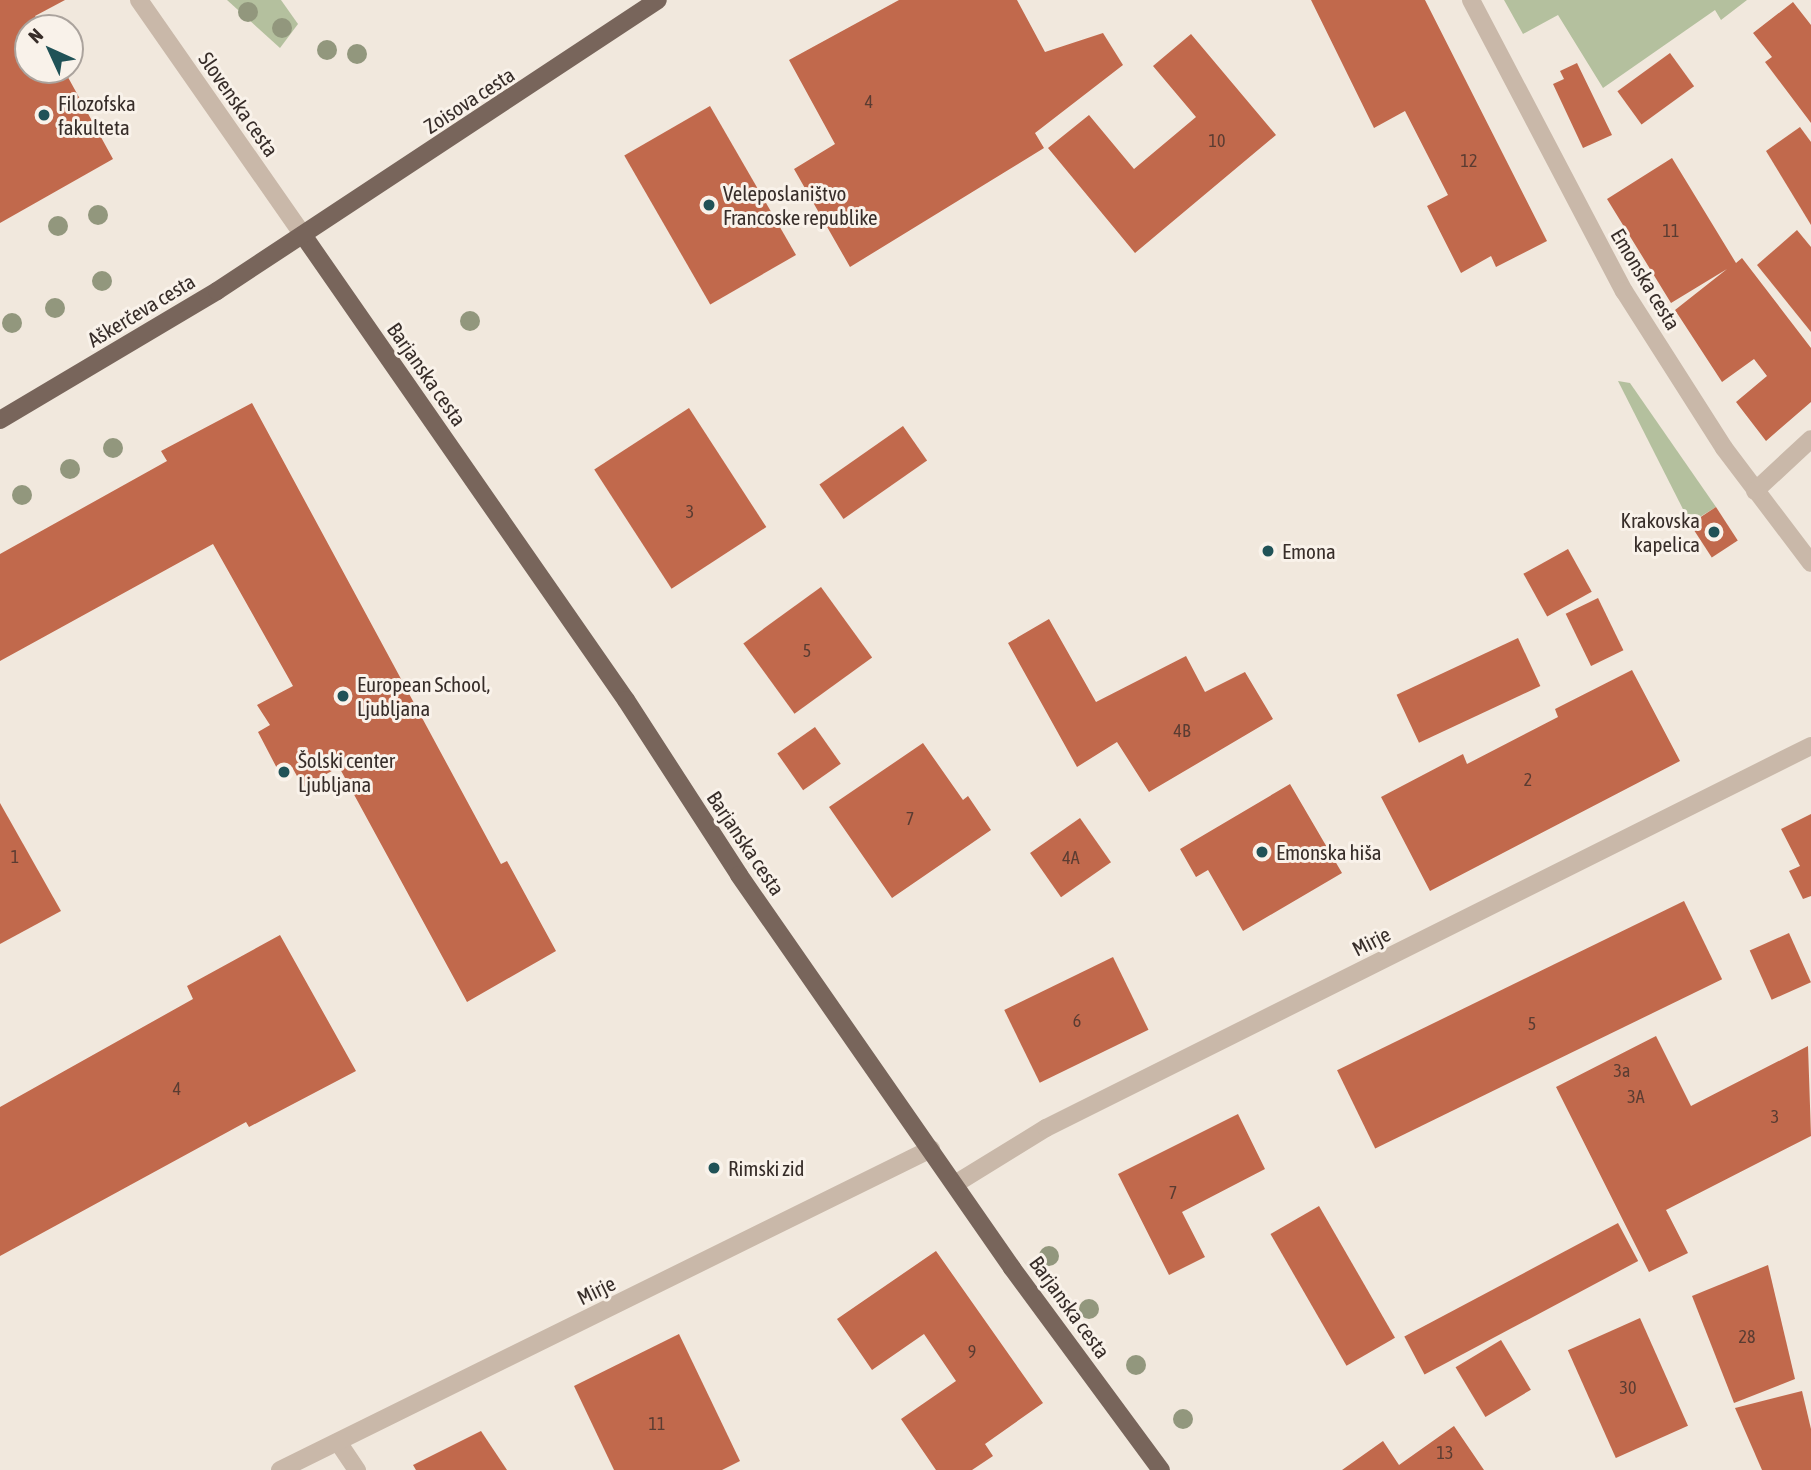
<!DOCTYPE html>
<meta charset="utf-8">
<style>
body{margin:0}
#map{position:relative;width:1811px;height:1470px;overflow:hidden;background:#f1e8dd;font-family:"Asap Condensed",sans-serif}
div>[style]{position:absolute}
.green>*{inset:0;background:#b4c09e}
.building>*{inset:0;background:#c1694c;transform-origin:0 0}
.minor>*{height:18px;margin:-9px;padding:0 9px;transform-origin:9px;border-radius:9px;background:#c9b8a9}
.major>*{height:18px;margin:-9px;padding:0 9px;transform-origin:9px;border-radius:9px;background:#78655b}
.trees>*{width:20px;height:20px;margin:-10px;border-radius:50%;background:#92977d}
.dots>*{width:19px;height:19px;translate:-50% -50%;box-sizing:border-box;border:4px solid #f9f2ea;border-radius:50%}
span{translate:-50% -50%;white-space:nowrap;text-align:center;line-height:1.15;-webkit-text-stroke:6px #f9f2ea;paint-order:stroke}
.number-label{font-size:18px;color:#5a3c32}
.number-label span{-webkit-text-stroke-width:0}
.street-label{font-size:21px;color:#372d29}
.poi-label{font-size:21px;color:#372d29}
.left{translate:0 -50%;text-align:left}
.right{translate:-100% -50%;text-align:right}
.north{position:absolute;left:14px;top:14px;width:70px;height:70px;box-sizing:border-box;background:#f9f2ea;border:2px solid #aba39d;border-radius:50%;rotate:315deg;font-size:19px;font-weight:700;line-height:28px;text-align:center;color:#372d29}
.north::after{content:'';display:block;margin:auto;width:24px;height:32px;background:#205257;clip-path:polygon(50% 0,100% 100%,50% 72%,0 100%)}
</style>
<div id="map">
<div class="green">
<i style="clip-path:polygon(227px 0,281px 0,298px 24px,280px 48px)"></i>
<i style="clip-path:polygon(1504px 0,1747px 0,1721px 20px,1715px 10px,1603px 88px,1558px 15px,1523px 34px)"></i>
<i style="clip-path:polygon(1618px 381px,1630px 383px,1716px 507px,1690px 523px)"></i>
</div>
<div class="building">
<i style="clip-path:polygon(0 0,65px 0,35px 16px,42px 28px,28px 28px,28px 70px,64px 70px,113px 159px,0 223px)"></i>
<i style="clip-path:polygon(899px 0,1017px 0,1045px 52px,1103px 33px,1123px 65px,1035px 133px,1044px 148px,850px 267px,794px 169px,835px 144px,789px 60px)"></i>
<i style="clip-path:polygon(1311px 0,1425px 0,1547px 241px,1496px 267px,1491px 256px,1461px 273px,1427px 206px,1448px 195px,1405px 111px,1374px 128px)"></i>
<i style="clip-path:polygon(1793px 2px,1811px 25px,1811px 123px,1765px 62px,1772px 57px,1753px 33px)"></i>
<i style="clip-path:polygon(1191px 34px,1276px 135px,1135px 253px,1048px 148px,1089px 115px,1134px 169px,1196px 117px,1153px 66px)"></i>
<i style="left:1670px;top:53px;width:41px;height:65px;rotate:54deg"></i>
<i style="clip-path:polygon(1577px 63px,1612px 135px,1583px 148px,1553px 84px,1564px 79px,1560px 71px)"></i>
<i style="left:710px;top:106px;width:172px;height:99px;rotate:60deg"></i>
<i style="clip-path:polygon(1800px 127px,1811px 142px,1811px 225px,1766px 151px)"></i>
<i style="clip-path:polygon(1672px 158px,1736px 263px,1742px 258px,1811px 348px,1811px 402px,1766px 441px,1736px 402px,1767px 376px,1754px 359px,1722px 382px,1675px 310px,1727px 269px,1671px 303px,1607px 199px)"></i>
<i style="clip-path:polygon(1797px 230px,1811px 247px,1811px 332px,1757px 265px)"></i>
<i style="clip-path:polygon(252px 403px,501px 864px,507px 861px,556px 951px,467px 1002px,339px 767px,303px 787px,292px 767px,280px 774px,258px 732px,270px 725px,257px 705px,293px 686px,213px 544px,0 661px,0 554px,167px 461px,161px 451px)"></i>
<i style="left:689px;top:408px;width:142px;height:113px;rotate:57deg"></i>
<i style="left:903px;top:426px;width:42px;height:102px;rotate:55deg"></i>
<i style="left:1716px;top:507px;width:40px;height:31px;rotate:57deg"></i>
<i style="left:1568px;top:549px;width:49px;height:51px;rotate:61deg"></i>
<i style="left:821px;top:587px;width:87px;height:96px;rotate:54deg"></i>
<i style="left:1598px;top:598px;width:58px;height:36px;rotate:64deg"></i>
<i style="clip-path:polygon(1049px 619px,1096px 702px,1186px 656px,1205px 692px,1245px 672px,1273px 719px,1149px 792px,1117px 742px,1077px 767px,1008px 643px)"></i>
<i style="left:1518px;top:638px;width:53px;height:134px;rotate:65deg"></i>
<i style="clip-path:polygon(1632px 670px,1680px 761px,1430px 891px,1381px 797px,1463px 754px,1467px 764px,1558px 717px,1555px 709px)"></i>
<i style="left:815px;top:727px;width:45px;height:46px;rotate:55deg"></i>
<i style="clip-path:polygon(923px 743px,963px 800px,968px 796px,991px 830px,892px 898px,829px 807px)"></i>
<i style="clip-path:polygon(1290px 784px,1342px 873px,1243px 931px,1208px 870px,1196px 877px,1180px 849px)"></i>
<i style="clip-path:polygon(0 803px,61px 911px,0 944px)"></i>
<i style="clip-path:polygon(1811px 814px,1811px 896px,1803px 899px,1789px 871px,1800px 866px,1781px 829px)"></i>
<i style="left:1080px;top:818px;width:54px;height:61px;rotate:55deg"></i>
<i style="left:1684px;top:901px;width:87px;height:386px;rotate:64deg"></i>
<i style="left:1789px;top:933px;width:54px;height:43px;rotate:66deg"></i>
<i style="clip-path:polygon(280px 935px,356px 1071px,249px 1127px,246px 1122px,0 1256px,0 1107px,193px 999px,187px 986px)"></i>
<i style="left:1113px;top:957px;width:81px;height:121px;rotate:64deg"></i>
<i style="clip-path:polygon(1656px 1036px,1691px 1106px,1808px 1046px,1811px 1136px,1666px 1210px,1688px 1253px,1649px 1272px,1556px 1087px)"></i>
<i style="clip-path:polygon(1238px 1114px,1265px 1169px,1182px 1212px,1205px 1257px,1169px 1275px,1118px 1174px)"></i>
<i style="left:1319px;top:1206px;width:152px;height:56px;rotate:60deg"></i>
<i style="left:1618px;top:1223px;width:43px;height:242px;rotate:62deg"></i>
<i style="clip-path:polygon(936px 1251px,1043px 1403px,985px 1444px,993px 1456px,972px 1470px,936px 1470px,901px 1419px,956px 1381px,924px 1334px,872px 1370px,837px 1319px)"></i>
<i style="clip-path:polygon(1768px 1265px,1795px 1379px,1734px 1403px,1692px 1296px)"></i>
<i style="left:1640px;top:1318px;width:118px;height:79px;rotate:66deg"></i>
<i style="clip-path:polygon(679px 1334px,740px 1461px,722px 1470px,614px 1470px,574px 1386px)"></i>
<i style="left:1501px;top:1340px;width:58px;height:53px;rotate:59deg"></i>
<i style="clip-path:polygon(1802px 1391px,1811px 1429px,1811px 1470px,1762px 1470px,1735px 1408px)"></i>
<i style="clip-path:polygon(1454px 1426px,1484px 1470px,1342px 1470px,1383px 1441px,1399px 1465px)"></i>
<i style="clip-path:polygon(481px 1431px,507px 1470px,416px 1470px,413px 1465px)"></i>
</div>
<div class="minor">
<i style="left:139px;top:0;width:287px;rotate:55.1deg"></i>
<i style="left:1471px;top:0;width:329px;rotate:62.3deg"></i>
<i style="left:1624px;top:291px;width:186px;rotate:57.5deg"></i>
<i style="left:1724px;top:448px;width:144px;rotate:52.9deg"></i>
<i style="left:1755px;top:491px;width:76px;rotate:-42.9deg"></i>
<i style="left:955px;top:1184px;width:107px;rotate:-31.6deg"></i>
<i style="left:1046px;top:1128px;width:855px;rotate:-26.54deg"></i>
<i style="left:338px;top:1442px;width:34px;rotate:56deg"></i>
<i style="left:280px;top:1470px;width:726px;rotate:-26.25deg"></i>
</div>
<div class="major">
<i style="left:303px;top:235px;width:566px;rotate:55.22deg"></i>
<i style="left:626px;top:700px;width:208px;rotate:57.1deg"></i>
<i style="left:739px;top:875px;width:479px;rotate:55.2deg"></i>
<i style="left:1012px;top:1268px;width:251px;rotate:53.6deg"></i>
<i style="left:0;top:420px;width:252px;rotate:-30.7deg"></i>
<i style="left:217px;top:291px;width:528px;rotate:-33.42deg"></i>
</div>
<div class="trees">
<i style="left:248px;top:12px"></i>
<i style="left:282px;top:28px"></i>
<i style="left:327px;top:50px"></i>
<i style="left:357px;top:54px"></i>
<i style="left:98px;top:215px"></i>
<i style="left:58px;top:226px"></i>
<i style="left:102px;top:281px"></i>
<i style="left:55px;top:308px"></i>
<i style="left:470px;top:321px"></i>
<i style="left:12px;top:323px"></i>
<i style="left:113px;top:448px"></i>
<i style="left:70px;top:469px"></i>
<i style="left:22px;top:495px"></i>
<i style="left:1049px;top:1256px"></i>
<i style="left:1089px;top:1309px"></i>
<i style="left:1136px;top:1365px"></i>
<i style="left:1183px;top:1419px"></i>
</div>
<div class="dots">
<i style="left:44px;top:115px;background:#205257"></i>
<i style="left:709px;top:205px;background:#205257"></i>
<i style="left:1714px;top:532px;background:#205257"></i>
<i style="left:1268px;top:551px;background:#205257"></i>
<i style="left:343px;top:696px;background:#205257"></i>
<i style="left:284px;top:772px;background:#205257"></i>
<i style="left:1262px;top:852px;background:#205257"></i>
<i style="left:714px;top:1168px;background:#205257"></i>
</div>
<div class="number-label">
<span style="left:869px;top:102px">4</span>
<span style="left:1217px;top:141px">10</span>
<span style="left:1469px;top:161px">12</span>
<span style="left:1671px;top:231px">11</span>
<span style="left:690px;top:512px">3</span>
<span style="left:807px;top:651px">5</span>
<span style="left:1182px;top:731px">4B</span>
<span style="left:1528px;top:780px">2</span>
<span style="left:910px;top:819px">7</span>
<span style="left:15px;top:857px">1</span>
<span style="left:1071px;top:858px">4A</span>
<span style="left:1077px;top:1021px">6</span>
<span style="left:1532px;top:1024px">5</span>
<span style="left:1622px;top:1071px">3a</span>
<span style="left:177px;top:1089px">4</span>
<span style="left:1636px;top:1097px">3A</span>
<span style="left:1775px;top:1117px">3</span>
<span style="left:1173px;top:1193px">7</span>
<span style="left:1747px;top:1337px">28</span>
<span style="left:972px;top:1352px">9</span>
<span style="left:1628px;top:1388px">30</span>
<span style="left:657px;top:1424px">11</span>
<span style="left:1445px;top:1453px">13</span>
</div>
<div class="street-label">
<span style="left:469px;top:100px;rotate:-33deg">Zoisova cesta</span>
<span style="left:239px;top:104px;rotate:55deg">Slovenska cesta</span>
<span style="left:1646px;top:279px;rotate:59deg">Emonska cesta</span>
<span style="left:141px;top:310px;rotate:-31deg">Aškerčeva cesta</span>
<span style="left:427px;top:374px;rotate:55deg">Barjanska cesta</span>
<span style="left:746px;top:843px;rotate:56deg">Barjanska cesta</span>
<span style="left:1371px;top:941px;rotate:-27deg">Mirje</span>
<span style="left:596px;top:1290px;rotate:-26deg">Mirje</span>
<span style="left:1070px;top:1307px;rotate:54deg">Barjanska cesta</span>
</div>
<div class="poi-label">
<span class="left" style="left:58px;top:115px">Filozofska<br>fakulteta</span>
<span class="left" style="left:723px;top:205px">Veleposlaništvo<br>Francoske republike</span>
<span class="right" style="left:1700px;top:532px">Krakovska<br>kapelica</span>
<span class="left" style="left:1282px;top:551px">Emona</span>
<span class="left" style="left:357px;top:696px">European School,<br>Ljubljana</span>
<span class="left" style="left:298px;top:772px">Šolski center<br>Ljubljana</span>
<span class="left" style="left:1276px;top:852px">Emonska hiša</span>
<span class="left" style="left:728px;top:1168px">Rimski zid</span>
</div>
<div class="north">N</div>
</div>
